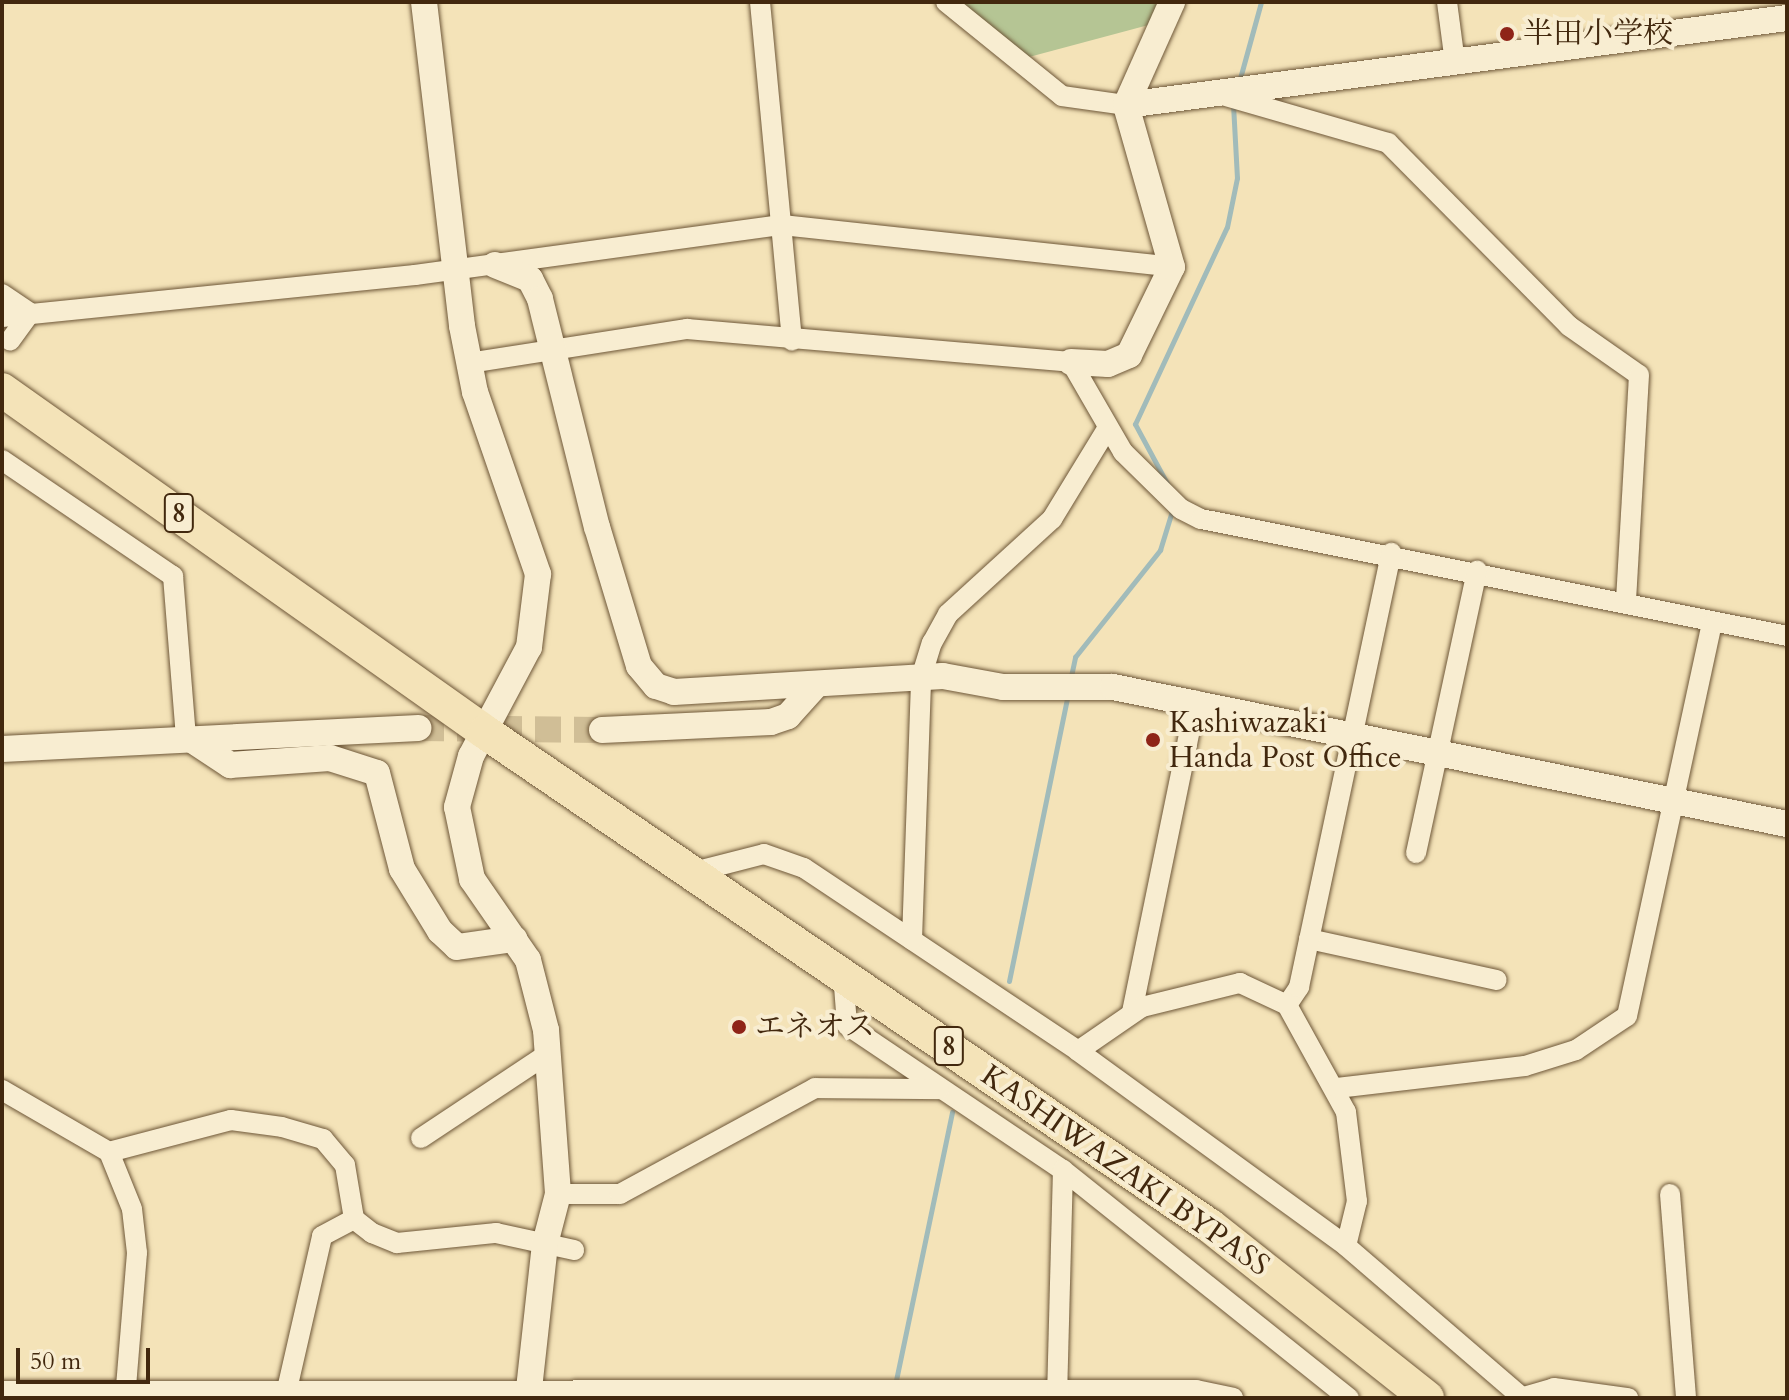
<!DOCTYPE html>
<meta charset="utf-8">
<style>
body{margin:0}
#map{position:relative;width:1789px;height:1400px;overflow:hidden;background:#f4e3b8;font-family:Cardo,"Noto Serif JP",serif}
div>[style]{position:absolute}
.green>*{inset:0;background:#b5c594}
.stream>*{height:5px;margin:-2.5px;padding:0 2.5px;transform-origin:2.5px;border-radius:2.5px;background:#a1bbba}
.tertiary-tunnel>*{height:26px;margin-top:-13px;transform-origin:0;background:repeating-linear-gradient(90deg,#d0be96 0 26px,transparent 0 39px)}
.roads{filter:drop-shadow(0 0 2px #6e5738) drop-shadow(0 0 2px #6e5738)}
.minor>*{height:20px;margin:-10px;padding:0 10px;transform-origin:10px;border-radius:10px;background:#f8edd1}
.tertiary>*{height:26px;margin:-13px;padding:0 13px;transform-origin:13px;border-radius:13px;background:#f8edd1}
.trunk>*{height:34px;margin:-17px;padding:0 17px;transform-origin:17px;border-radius:17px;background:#f4e3b8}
.dots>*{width:22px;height:22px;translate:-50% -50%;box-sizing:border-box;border:4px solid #f8edd1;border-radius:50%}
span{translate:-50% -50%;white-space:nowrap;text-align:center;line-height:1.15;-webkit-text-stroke:8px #f8edd1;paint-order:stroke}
.shield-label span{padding:2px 6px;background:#f8edd1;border:2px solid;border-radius:6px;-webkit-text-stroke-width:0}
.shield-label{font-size:28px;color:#42280e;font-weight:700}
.poi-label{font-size:30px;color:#42280e}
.left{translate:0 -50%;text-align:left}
.street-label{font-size:30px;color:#42280e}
.frame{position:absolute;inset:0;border:4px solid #42280e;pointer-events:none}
.scale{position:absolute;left:16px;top:1348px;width:134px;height:36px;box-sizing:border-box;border:4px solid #42280e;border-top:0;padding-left:10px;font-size:24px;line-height:28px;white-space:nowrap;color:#42280e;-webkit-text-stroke:6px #f8edd1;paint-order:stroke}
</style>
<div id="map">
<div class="green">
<i style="clip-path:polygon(936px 2px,1180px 2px,1156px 23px,1029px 57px,947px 16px)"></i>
</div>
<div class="stream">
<i style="left:1239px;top:82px;width:83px;rotate:-74.6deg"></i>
<i style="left:1170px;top:489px;width:74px;rotate:-118.3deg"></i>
<i style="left:1135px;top:424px;width:217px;rotate:-65deg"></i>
<i style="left:1227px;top:227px;width:50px;rotate:-78.5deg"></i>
<i style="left:1237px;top:178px;width:75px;rotate:-93.1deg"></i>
<i style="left:1070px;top:681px;width:25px;rotate:-78deg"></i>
<i style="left:1075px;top:657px;width:137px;rotate:-51.5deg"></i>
<i style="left:1160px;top:550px;width:41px;rotate:-72.9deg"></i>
<i style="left:1009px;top:981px;width:293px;rotate:-78.4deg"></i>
<i style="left:895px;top:1385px;width:279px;rotate:-78.2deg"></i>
</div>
<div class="tertiary-tunnel">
<i style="left:418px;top:728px;width:184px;rotate:0.6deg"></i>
</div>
<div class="roads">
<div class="minor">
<i style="left:760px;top:2px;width:340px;rotate:84.6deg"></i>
<i style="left:946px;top:2px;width:149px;rotate:39deg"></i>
<i style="left:1062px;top:96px;width:65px;rotate:8deg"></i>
<i style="left:1447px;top:2px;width:62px;rotate:82.5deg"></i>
<i style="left:1222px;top:95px;width:173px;rotate:16.1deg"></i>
<i style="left:1388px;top:143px;width:257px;rotate:45.3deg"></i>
<i style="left:1569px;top:326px;width:85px;rotate:35deg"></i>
<i style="left:1639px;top:375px;width:228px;rotate:93.3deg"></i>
<i style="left:2px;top:294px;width:34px;rotate:34deg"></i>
<i style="left:30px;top:313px;width:34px;rotate:126deg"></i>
<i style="left:2px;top:317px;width:415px;rotate:-5.8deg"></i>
<i style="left:415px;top:275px;width:370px;rotate:-7.8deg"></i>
<i style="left:782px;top:225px;width:392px;rotate:6.1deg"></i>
<i style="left:469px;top:363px;width:221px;rotate:-8.9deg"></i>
<i style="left:687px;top:329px;width:385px;rotate:4.9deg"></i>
<i style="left:1071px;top:362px;width:104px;rotate:60deg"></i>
<i style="left:1123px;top:452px;width:81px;rotate:44.5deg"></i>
<i style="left:1181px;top:509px;width:22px;rotate:27deg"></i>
<i style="left:1201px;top:519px;width:598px;rotate:11.29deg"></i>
<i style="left:2px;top:460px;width:207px;rotate:34.2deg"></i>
<i style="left:173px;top:576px;width:161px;rotate:85.4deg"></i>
<i style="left:1416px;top:853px;width:289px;rotate:-77.8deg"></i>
<i style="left:690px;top:873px;width:76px;rotate:-14.4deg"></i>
<i style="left:764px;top:854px;width:42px;rotate:19.3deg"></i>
<i style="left:804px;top:868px;width:329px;rotate:33.7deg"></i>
<i style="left:1078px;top:1051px;width:331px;rotate:36deg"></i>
<i style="left:1346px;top:1246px;width:233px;rotate:40.7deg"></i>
<i style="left:1309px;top:939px;width:192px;rotate:12.3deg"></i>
<i style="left:912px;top:940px;width:262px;rotate:-88deg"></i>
<i style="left:921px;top:678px;width:37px;rotate:-73deg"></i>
<i style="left:932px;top:643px;width:33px;rotate:-61deg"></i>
<i style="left:948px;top:614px;width:141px;rotate:-42.4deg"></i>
<i style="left:1052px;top:519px;width:105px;rotate:-58.6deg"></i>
<i style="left:843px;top:973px;width:52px;rotate:85.6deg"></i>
<i style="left:847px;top:1025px;width:260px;rotate:33.9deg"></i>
<i style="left:1063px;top:1170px;width:366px;rotate:38.6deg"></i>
<i style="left:1287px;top:1005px;width:22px;rotate:-56deg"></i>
<i style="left:1299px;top:987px;width:444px;rotate:-78deg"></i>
<i style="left:1132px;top:1012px;width:318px;rotate:-78.4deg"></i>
<i style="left:1078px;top:1051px;width:78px;rotate:-34.5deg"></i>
<i style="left:1142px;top:1007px;width:101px;rotate:-13.8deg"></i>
<i style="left:1240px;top:983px;width:52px;rotate:25.1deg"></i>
<i style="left:1287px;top:1005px;width:122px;rotate:61.1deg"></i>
<i style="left:1346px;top:1112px;width:90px;rotate:83deg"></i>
<i style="left:1357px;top:1201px;width:46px;rotate:103.7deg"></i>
<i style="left:1337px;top:1088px;width:189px;rotate:-6.7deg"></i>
<i style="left:1525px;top:1066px;width:53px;rotate:-17.4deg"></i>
<i style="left:1576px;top:1050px;width:61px;rotate:-33.7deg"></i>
<i style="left:1627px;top:1016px;width:401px;rotate:-77.8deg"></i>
<i style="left:2px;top:1090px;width:124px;rotate:30.1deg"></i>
<i style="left:109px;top:1152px;width:61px;rotate:68deg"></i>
<i style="left:132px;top:1209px;width:44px;rotate:83.5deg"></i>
<i style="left:137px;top:1253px;width:145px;rotate:94.7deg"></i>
<i style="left:421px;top:1138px;width:154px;rotate:-33.6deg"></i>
<i style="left:109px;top:1152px;width:126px;rotate:-14.7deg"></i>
<i style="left:231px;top:1120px;width:51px;rotate:7.8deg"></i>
<i style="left:282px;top:1127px;width:43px;rotate:16.3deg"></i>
<i style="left:323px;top:1139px;width:34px;rotate:50deg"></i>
<i style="left:345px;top:1165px;width:55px;rotate:80.5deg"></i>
<i style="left:354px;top:1219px;width:23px;rotate:38deg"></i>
<i style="left:372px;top:1233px;width:27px;rotate:22deg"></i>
<i style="left:397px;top:1243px;width:100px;rotate:-5.8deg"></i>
<i style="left:496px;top:1233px;width:80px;rotate:12.3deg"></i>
<i style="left:558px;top:1194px;width:62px"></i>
<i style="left:620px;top:1194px;width:222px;rotate:-28.5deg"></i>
<i style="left:815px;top:1088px;width:124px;rotate:0.5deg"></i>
<i style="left:1670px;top:1194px;width:205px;rotate:85.5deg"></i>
<i style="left:2px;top:1391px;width:1194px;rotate:-0.05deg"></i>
<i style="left:1196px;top:1390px;width:38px;rotate:12deg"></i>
<i style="left:285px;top:1398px;width:166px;rotate:-77.1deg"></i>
<i style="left:322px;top:1236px;width:36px;rotate:-28deg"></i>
<i style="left:1057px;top:1398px;width:228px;rotate:-88.5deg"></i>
<i style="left:1520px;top:1398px;width:35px;rotate:-16deg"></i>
<i style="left:1554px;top:1388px;width:75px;rotate:7.7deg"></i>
</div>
<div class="tertiary">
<i style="left:424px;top:2px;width:326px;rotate:83.3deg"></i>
<i style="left:462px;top:326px;width:67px;rotate:78.9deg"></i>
<i style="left:475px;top:392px;width:193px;rotate:70.9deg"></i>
<i style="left:538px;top:574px;width:74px;rotate:97deg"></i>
<i style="left:529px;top:647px;width:123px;rotate:118deg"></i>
<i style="left:471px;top:756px;width:53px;rotate:105.4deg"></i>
<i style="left:457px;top:807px;width:74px;rotate:78.2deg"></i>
<i style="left:472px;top:879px;width:98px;rotate:55.3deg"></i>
<i style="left:528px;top:960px;width:72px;rotate:75.6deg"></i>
<i style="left:546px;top:1030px;width:164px;rotate:85.8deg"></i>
<i style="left:558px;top:1194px;width:52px;rotate:104.6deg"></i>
<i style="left:545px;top:1244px;width:155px;rotate:96.3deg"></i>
<i style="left:1126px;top:105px;width:667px;rotate:-7.5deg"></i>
<i style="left:495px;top:265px;width:38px;rotate:22deg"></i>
<i style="left:530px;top:279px;width:22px;rotate:63deg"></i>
<i style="left:540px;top:299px;width:235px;rotate:76deg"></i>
<i style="left:597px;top:527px;width:145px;rotate:73.2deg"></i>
<i style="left:639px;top:666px;width:26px;rotate:50deg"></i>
<i style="left:656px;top:686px;width:19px;rotate:18deg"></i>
<i style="left:674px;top:692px;width:269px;rotate:-3.4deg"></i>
<i style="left:943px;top:676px;width:61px;rotate:10.4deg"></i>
<i style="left:1003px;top:687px;width:110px"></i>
<i style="left:1113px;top:687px;width:688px;rotate:11.49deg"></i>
<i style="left:1071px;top:362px;width:37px;rotate:3deg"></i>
<i style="left:1108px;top:364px;width:23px;rotate:-23deg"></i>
<i style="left:1129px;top:355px;width:98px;rotate:-64deg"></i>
<i style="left:1172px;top:267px;width:168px;rotate:-105.9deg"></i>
<i style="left:1126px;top:105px;width:113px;rotate:-65.9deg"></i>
<i style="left:602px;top:730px;width:169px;rotate:-2.7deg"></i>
<i style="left:771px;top:722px;width:18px;rotate:-19deg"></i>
<i style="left:788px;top:716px;width:42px;rotate:-47.9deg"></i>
<i style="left:186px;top:736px;width:53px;rotate:33.4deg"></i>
<i style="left:230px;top:765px;width:100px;rotate:-4deg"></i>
<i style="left:330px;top:758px;width:49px;rotate:17.7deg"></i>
<i style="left:377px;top:773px;width:99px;rotate:75.4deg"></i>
<i style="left:402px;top:869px;width:73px;rotate:58.5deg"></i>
<i style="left:440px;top:931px;width:23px;rotate:43deg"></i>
<i style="left:457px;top:947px;width:58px;rotate:-8deg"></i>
<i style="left:2px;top:749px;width:417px;rotate:-2.9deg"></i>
</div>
<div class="trunk">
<i style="left:2px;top:390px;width:592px;rotate:35.3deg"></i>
<i style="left:485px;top:732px;width:877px;rotate:34.27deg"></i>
<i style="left:1210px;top:1226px;width:277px;rotate:38.4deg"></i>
</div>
</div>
<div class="dots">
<i style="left:1507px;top:34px;background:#8f2418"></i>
<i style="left:1153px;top:740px;background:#8f2418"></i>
<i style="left:739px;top:1027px;background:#8f2418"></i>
</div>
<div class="shield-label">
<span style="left:179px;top:513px">8</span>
<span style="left:949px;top:1046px">8</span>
</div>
<div class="poi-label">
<span class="left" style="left:1523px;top:34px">半田小学校</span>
<span class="left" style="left:1169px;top:740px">Kashiwazaki<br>Handa Post Office</span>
<span class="left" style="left:755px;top:1027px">エネオス</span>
</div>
<div class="street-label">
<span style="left:1125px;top:1171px;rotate:35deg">KASHIWAZAKI BYPASS</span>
</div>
<div class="frame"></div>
<div class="scale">50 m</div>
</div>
